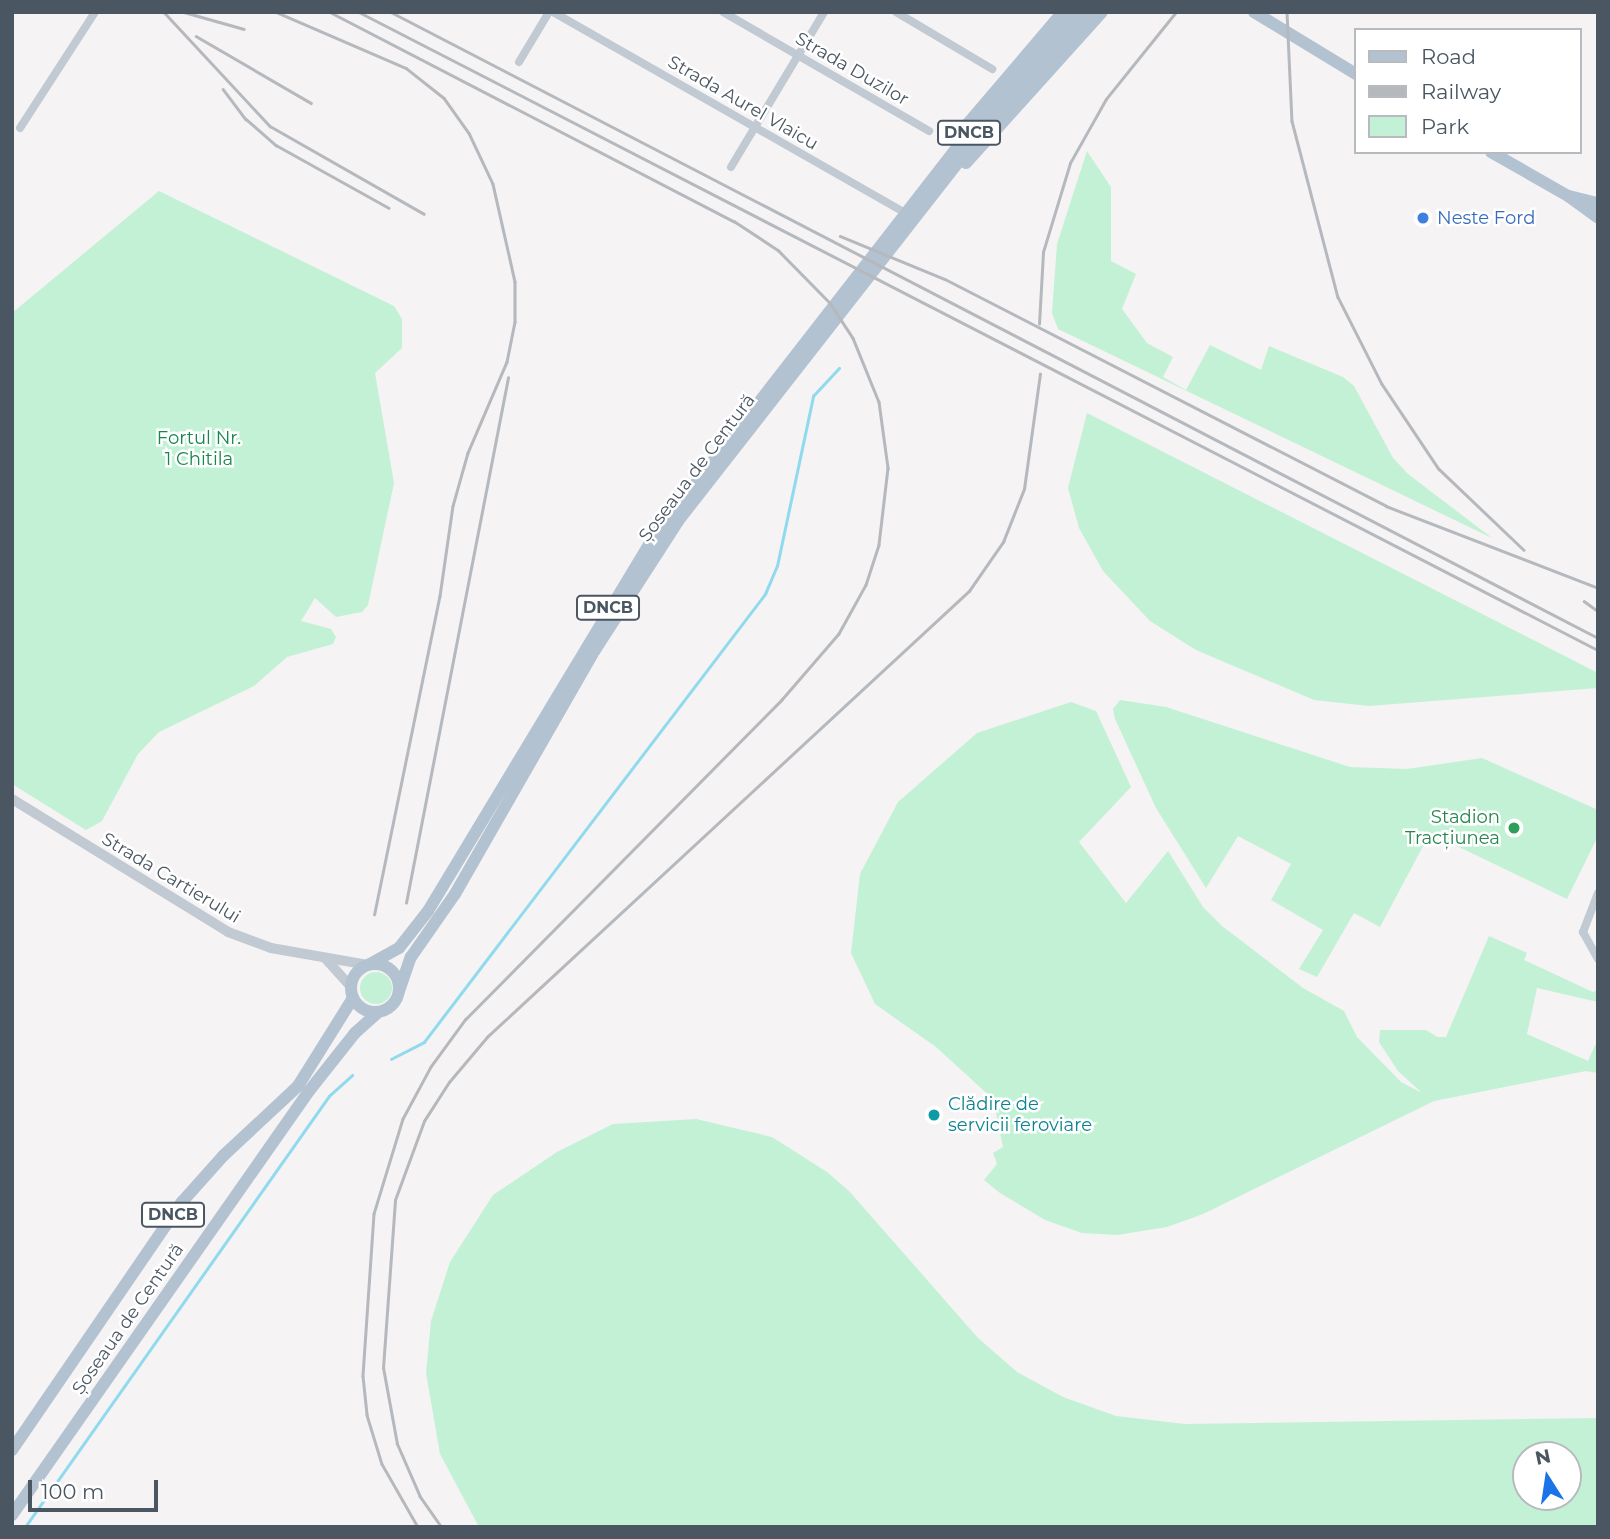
<!DOCTYPE html>
<meta charset="utf-8">
<style>
body{margin:0}
#map{position:relative;width:1610px;height:1539px;overflow:hidden;background:#f5f3f3;font-family:Montserrat,sans-serif}
div>[style]{position:absolute}
.green>*{inset:0;background:#c3f1d5}
.round{border-radius:50%}
.stream>*{height:2.5px;margin:-1.25px;padding:0 1.25px;transform-origin:1.25px;border-radius:1.25px;background:#90daee}
.minor>*{height:8px;margin:-4px;padding:0 4px;transform-origin:4px;border-radius:4px;background:#c1cad2}
.tertiary>*{height:10px;margin:-5px;padding:0 5px;transform-origin:5px;border-radius:5px;background:#c1cad2}
.primary>*{height:12px;margin:-6px;padding:0 6px;transform-origin:6px;border-radius:6px;background:#b3c2d1}
.primary>.ring{margin:-6px;padding:0;box-sizing:content-box;background:none;border:12px solid #b3c2d1;border-radius:50%}
.rail>*{height:2.5px;margin:-1.25px;padding:0 1.25px;transform-origin:1.25px;border-radius:1.25px;background:#b5b8bd}
.dots>*{width:19px;height:19px;translate:-50% -50%;box-sizing:border-box;border:4px solid #fff;border-radius:50%}
span{translate:-50% -50%;white-space:nowrap;text-align:center;line-height:1.15;-webkit-text-stroke:5px #fff;paint-order:stroke}
.shield-label span{padding:2px 5px;background:#fff;border:2px solid;border-radius:5px;-webkit-text-stroke-width:0}
.shield-label{font-size:16px;color:#4a5661;font-weight:700}
.street-label{font-size:18px;color:#4a5661}
.shop-label{font-size:18px;color:#366cbe}
.left{translate:0 -50%;text-align:left}
.park-label{font-size:18px;color:#17864f}
.leisure-label{font-size:18px;color:#27864d}
.right{translate:-100% -50%;text-align:right}
.culture-label{font-size:18px;color:#0d838f}
.frame{position:absolute;inset:0;border:14px solid #4a5661;pointer-events:none}
.legend{position:absolute;left:1354px;top:28px;width:228px;height:126px;box-sizing:border-box;background:#fff;border:2px solid #b7bbc0;margin:0;padding:9px 12px;list-style:none;font-size:21px;color:#4a5661}
.legend li{display:flex;align-items:center;gap:14px;height:35px}
.legend b{width:35px;border:2px solid #b7bbc0}
.north{position:absolute;left:1512px;top:1441px;width:70px;height:70px;box-sizing:border-box;background:#fff;border:2px solid #b7bbc0;border-radius:50%;rotate:348deg;font-size:19px;font-weight:700;line-height:28px;text-align:center;color:#4a5661}
.north::after{content:'';display:block;margin:auto;width:24px;height:32px;background:#1a73e8;clip-path:polygon(50% 0,100% 100%,50% 72%,0 100%)}
.scale{position:absolute;left:28px;top:1480px;width:130px;height:32px;box-sizing:border-box;border:4px solid #4a5661;border-top:0;padding-left:9px;font-size:21px;line-height:24px;white-space:nowrap;color:#4a5661;-webkit-text-stroke:5px #fff;paint-order:stroke}
</style>
<div id="map">
<div class="green">
<i style="clip-path:polygon(1087px 151px,1111px 187px,1111px 261px,1136px 274px,1122px 309px,1147px 343px,1173px 357px,1163px 377px,1186px 390px,1210px 345px,1261px 370px,1269px 346px,1343px 377px,1354px 386px,1393px 458px,1408px 474px,1492px 538px,1058px 329px,1052px 313px,1057px 244px)"></i>
<i style="clip-path:polygon(159px 191px,394px 306px,402px 319px,402px 348px,375px 373px,394px 483px,368px 605px,362px 612px,336px 617px,315px 598px,301px 621px,331px 629px,336px 637px,333px 644px,287px 657px,254px 686px,159px 732px,138px 754px,102px 821px,86px 830px,12px 784px,12px 313px)"></i>
<i style="clip-path:polygon(1087px 413px,1598px 673px,1598px 688px,1369px 706px,1314px 700px,1196px 650px,1150px 621px,1103px 571px,1079px 528px,1068px 488px)"></i>
<i style="clip-path:polygon(1120px 700px,1166px 707px,1350px 767px,1407px 769px,1482px 758px,1598px 810px,1598px 836px,1567px 899px,1430px 833px,1380px 927px,1354px 913px,1317px 977px,1299px 969px,1323px 930px,1271px 900px,1291px 864px,1238px 836px,1206px 888px,1156px 808px,1115px 719px,1113px 709px)"></i>
<i style="clip-path:polygon(1071px 702px,1096px 711px,1131px 787px,1079px 842px,1126px 903px,1168px 851px,1203px 907px,1222px 926px,1303px 988px,1344px 1011px,1357px 1037px,1401px 1082px,1422px 1093px,1398px 1071px,1379px 1042px,1380px 1030px,1426px 1030px,1437px 1037px,1446px 1037px,1489px 936px,1527px 953px,1524px 960px,1593px 992px,1598px 990px,1598px 1002px,1537px 988px,1527px 1034px,1588px 1061px,1598px 1039px,1598px 1073px,1586px 1071px,1434px 1101px,1203px 1214px,1167px 1227px,1117px 1235px,1082px 1233px,1045px 1220px,1000px 1193px,984px 1180px,997px 1164px,993px 1153px,1003px 1147px,993px 1099px,936px 1047px,875px 1004px,851px 953px,860px 874px,898px 802px,977px 733px)"></i>
<i class="round" style="left:360px;top:972px;width:32px;height:32px"></i>
<i style="clip-path:polygon(evenodd,696px 1119px,772px 1137px,827px 1172px,849px 1191px,978px 1338px,1017px 1372px,1063px 1397px,1116px 1416px,1185px 1424px,1598px 1418px,1598px 1527px,479px 1527px,440px 1454px,426px 1373px,431px 1321px,450px 1262px,493px 1195px,557px 1152px,613px 1124px,696px 1119px,1526px 1455px,1568px 1455px,1568px 1497px,1526px 1497px,1526px 1455px)"></i>
</div>
<div class="stream">
<i style="left:391px;top:1059px;width:37px;rotate:-27deg"></i>
<i style="left:424px;top:1042px;width:563px;rotate:-52.72deg"></i>
<i style="left:765px;top:594px;width:30px;rotate:-67deg"></i>
<i style="left:777px;top:566px;width:174px;rotate:-78deg"></i>
<i style="left:813px;top:396px;width:38px;rotate:-47deg"></i>
<i style="left:25px;top:1527px;width:527px;rotate:-54.8deg"></i>
<i style="left:329px;top:1096px;width:31px;rotate:-42deg"></i>
</div>
<div class="minor">
<i style="left:553px;top:12px;width:410px;rotate:29.7deg"></i>
<i style="left:723px;top:12px;width:238px;rotate:30deg"></i>
<i style="left:896px;top:12px;width:112px;rotate:30.7deg"></i>
<i style="left:519px;top:62px;width:58px;rotate:-59deg"></i>
<i style="left:20px;top:128px;width:138px;rotate:-57.1deg"></i>
<i style="left:731px;top:167px;width:181px;rotate:-59deg"></i>
<i style="left:1598px;top:893px;width:42px;rotate:111deg"></i>
<i style="left:1583px;top:932px;width:31px;rotate:61deg"></i>
</div>
<div class="tertiary">
<i style="left:12px;top:799px;width:254px;rotate:31.6deg"></i>
<i style="left:228px;top:932px;width:46px;rotate:20.4deg"></i>
<i style="left:271px;top:948px;width:98px;rotate:9.9deg"></i>
<i style="left:325px;top:958px;width:39px;rotate:48deg"></i>
</div>
<div class="primary">
<i style="left:1254px;top:12px;width:119px;rotate:31.3deg"></i>
<i style="left:959px;top:134px;width:160px;rotate:-49.6deg"></i>
<i style="left:1491px;top:152px;width:89px;rotate:29.7deg"></i>
<i style="left:1568px;top:196px;width:37px;rotate:36deg"></i>
<i style="left:966px;top:163px;width:203px;rotate:-48deg"></i>
<i style="left:1569px;top:196px;width:30px;rotate:14deg"></i>
<i class="ring" style="left:351px;top:964px;width:36px;height:36px"></i>
<i style="left:370px;top:964px;width:33px;rotate:-29deg"></i>
<i style="left:399px;top:948px;width:47px;rotate:-51.9deg"></i>
<i style="left:428px;top:911px;width:432px;rotate:-58.9deg"></i>
<i style="left:651px;top:541px;width:502px;rotate:-52.13deg"></i>
<i style="left:959px;top:145px;width:178px;rotate:-48.4deg"></i>
<i style="left:399px;top:991px;width:36px;rotate:-71deg"></i>
<i style="left:411px;top:957px;width:77px;rotate:-55.1deg"></i>
<i style="left:455px;top:894px;width:281px;rotate:-60.2deg"></i>
<i style="left:595px;top:650px;width:153px;rotate:-57.2deg"></i>
<i style="left:678px;top:521px;width:497px;rotate:-52deg"></i>
<i style="left:984px;top:130px;width:159px;rotate:-48.1deg"></i>
<i style="left:12px;top:1450px;width:301px;rotate:-55.6deg"></i>
<i style="left:182px;top:1202px;width:62px;rotate:-48.3deg"></i>
<i style="left:223px;top:1156px;width:103px;rotate:-43deg"></i>
<i style="left:298px;top:1086px;width:104px;rotate:-58deg"></i>
<i style="left:12px;top:1515px;width:518px;rotate:-54.99deg"></i>
<i style="left:309px;top:1091px;width:74px;rotate:-51.6deg"></i>
<i style="left:355px;top:1033px;width:31px;rotate:-42deg"></i>
</div>
<div class="rail">
<i style="left:164px;top:12px;width:156px;rotate:47.1deg"></i>
<i style="left:270px;top:126px;width:177px;rotate:29.7deg"></i>
<i style="left:184px;top:12px;width:62px;rotate:15.8deg"></i>
<i style="left:276px;top:12px;width:142px;rotate:23.3deg"></i>
<i style="left:406px;top:68px;width:48px;rotate:38.3deg"></i>
<i style="left:444px;top:98px;width:43px;rotate:54.5deg"></i>
<i style="left:469px;top:133px;width:56px;rotate:64.8deg"></i>
<i style="left:493px;top:184px;width:100px;rotate:77.3deg"></i>
<i style="left:515px;top:282px;width:40px;rotate:90deg"></i>
<i style="left:515px;top:322px;width:41px;rotate:101.3deg"></i>
<i style="left:507px;top:362px;width:99px;rotate:113.2deg"></i>
<i style="left:468px;top:453px;width:55px;rotate:105.8deg"></i>
<i style="left:453px;top:506px;width:91px;rotate:98.2deg"></i>
<i style="left:440px;top:596px;width:325px;rotate:101.6deg"></i>
<i style="left:330px;top:12px;width:455px;rotate:27.4deg"></i>
<i style="left:734px;top:221px;width:53px;rotate:33.4deg"></i>
<i style="left:778px;top:250px;width:74px;rotate:45.5deg"></i>
<i style="left:830px;top:303px;width:42px;rotate:56.7deg"></i>
<i style="left:853px;top:338px;width:69px;rotate:67.9deg"></i>
<i style="left:879px;top:402px;width:67px;rotate:82.2deg"></i>
<i style="left:888px;top:468px;width:78px;rotate:96.7deg"></i>
<i style="left:879px;top:545px;width:42px;rotate:108deg"></i>
<i style="left:866px;top:585px;width:56px;rotate:118.9deg"></i>
<i style="left:839px;top:634px;width:87px;rotate:130.8deg"></i>
<i style="left:782px;top:700px;width:449px;rotate:134.7deg"></i>
<i style="left:466px;top:1019px;width:59px;rotate:126.1deg"></i>
<i style="left:431px;top:1067px;width:59px;rotate:118.3deg"></i>
<i style="left:403px;top:1119px;width:99px;rotate:107deg"></i>
<i style="left:374px;top:1214px;width:162px;rotate:93.9deg"></i>
<i style="left:363px;top:1376px;width:39px;rotate:84deg"></i>
<i style="left:367px;top:1415px;width:51px;rotate:73deg"></i>
<i style="left:382px;top:1464px;width:73px;rotate:60.3deg"></i>
<i style="left:359px;top:12px;width:1394px;rotate:27.25deg"></i>
<i style="left:391px;top:12px;width:1360px;rotate:27.41deg"></i>
<i style="left:1287px;top:12px;width:109px;rotate:87.4deg"></i>
<i style="left:1292px;top:121px;width:182px;rotate:75.4deg"></i>
<i style="left:1338px;top:297px;width:97px;rotate:63.2deg"></i>
<i style="left:1382px;top:384px;width:102px;rotate:56.2deg"></i>
<i style="left:1439px;top:469px;width:117px;rotate:43.6deg"></i>
<i style="left:196px;top:36px;width:133px;rotate:30.2deg"></i>
<i style="left:223px;top:89px;width:38px;rotate:53deg"></i>
<i style="left:246px;top:119px;width:40px;rotate:41deg"></i>
<i style="left:276px;top:145px;width:129px;rotate:29.1deg"></i>
<i style="left:840px;top:236px;width:113px;rotate:22.3deg"></i>
<i style="left:945px;top:279px;width:496px;rotate:27.2deg"></i>
<i style="left:1386px;top:506px;width:227px;rotate:21.1deg"></i>
<i style="left:1039px;top:324px;width:72px;rotate:-86.8deg"></i>
<i style="left:1043px;top:252px;width:93px;rotate:-73.1deg"></i>
<i style="left:1070px;top:163px;width:73px;rotate:-60.6deg"></i>
<i style="left:1106px;top:99px;width:112px;rotate:-51.2deg"></i>
<i style="left:1584px;top:601px;width:17px;rotate:36deg"></i>
<i style="left:406px;top:903px;width:535px;rotate:-79.01deg"></i>
<i style="left:441px;top:1527px;width:37px;rotate:-125deg"></i>
<i style="left:420px;top:1497px;width:58px;rotate:-113.5deg"></i>
<i style="left:397px;top:1444px;width:77px;rotate:-100.4deg"></i>
<i style="left:383px;top:1368px;width:168px;rotate:-85.9deg"></i>
<i style="left:395px;top:1200px;width:84px;rotate:-69.8deg"></i>
<i style="left:424px;top:1121px;width:46px;rotate:-57.3deg"></i>
<i style="left:449px;top:1082px;width:59px;rotate:-49.8deg"></i>
<i style="left:487px;top:1037px;width:657px;rotate:-42.78deg"></i>
<i style="left:969px;top:591px;width:60px;rotate:-55.2deg"></i>
<i style="left:1003px;top:542px;width:57px;rotate:-68.4deg"></i>
<i style="left:1024px;top:489px;width:116px;rotate:-82.1deg"></i>
</div>
<div class="dots">
<i style="left:1423px;top:218px;background:#3f7fe0"></i>
<i style="left:1514px;top:828px;background:#2e9e5b"></i>
<i style="left:934px;top:1115px;background:#0f9aa8"></i>
</div>
<div class="shield-label">
<span style="left:969px;top:133px">DNCB</span>
<span style="left:608px;top:608px">DNCB</span>
<span style="left:173px;top:1215px">DNCB</span>
</div>
<div class="street-label">
<span style="left:852px;top:69px;rotate:30deg">Strada Duzilor</span>
<span style="left:743px;top:103px;rotate:30deg">Strada Aurel Vlaicu</span>
<span style="left:697px;top:468px;rotate:-53deg">Șoseaua de Centură</span>
<span style="left:171px;top:878px;rotate:31deg">Strada Cartierului</span>
<span style="left:128px;top:1319px;rotate:-55deg">Șoseaua de Centură</span>
</div>
<div class="shop-label">
<span class="left" style="left:1437px;top:218px">Neste Ford</span>
</div>
<div class="park-label">
<span style="left:199px;top:449px">Fortul Nr.<br>1 Chitila</span>
</div>
<div class="leisure-label">
<span class="right" style="left:1500px;top:828px">Stadion<br>Tracțiunea</span>
</div>
<div class="culture-label">
<span class="left" style="left:948px;top:1115px">Clădire de<br>servicii feroviare</span>
</div>
<div class="frame"></div>
<ul class="legend">
<li><b style="height:9px;background:#b3c2d1"></b>Road</li>
<li><b style="height:9px;background:#b5b8bd"></b>Railway</li>
<li><b style="height:19px;background:#c3f1d5"></b>Park</li>
</ul>
<div class="north">N</div>
<div class="scale">100 m</div>
</div>
